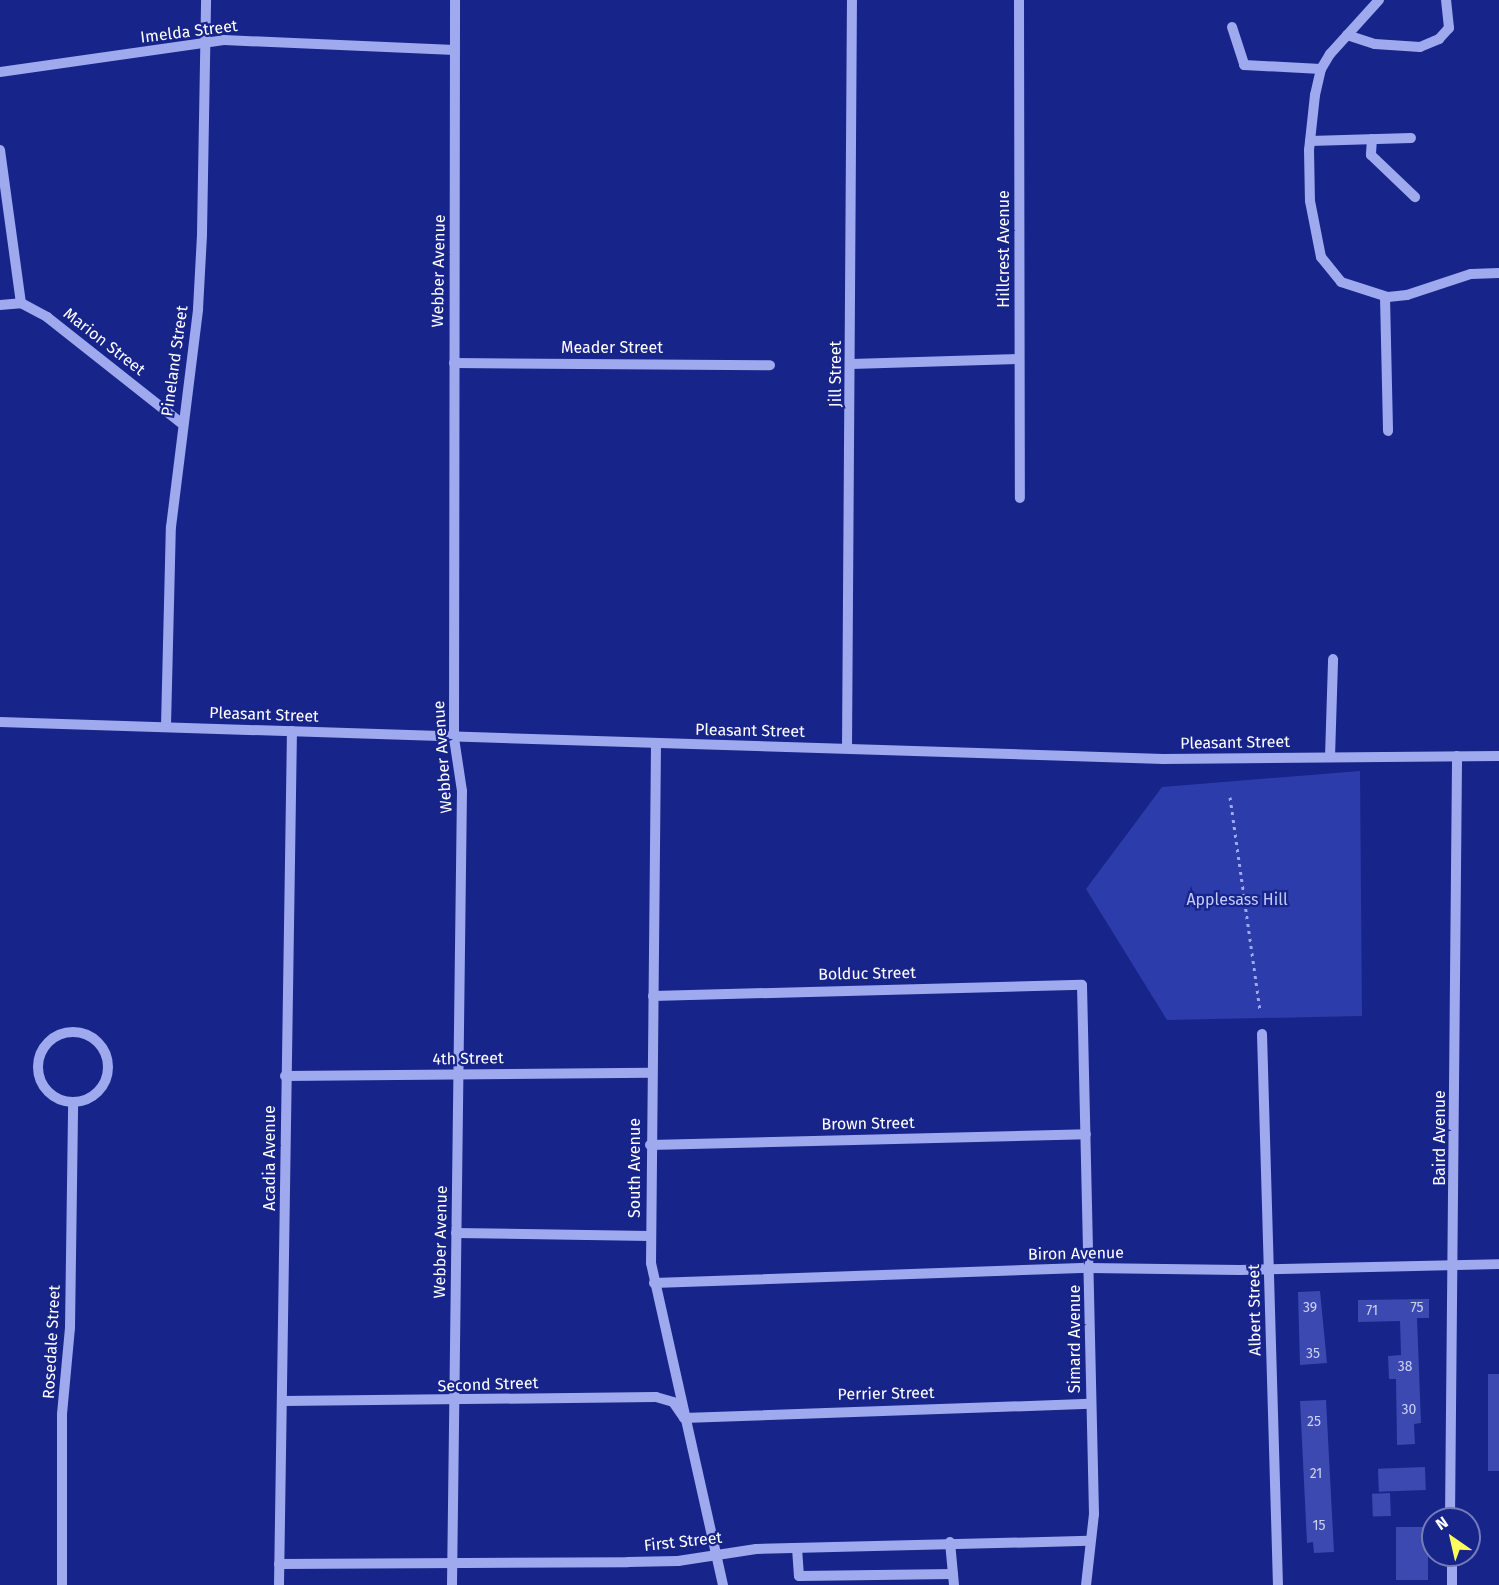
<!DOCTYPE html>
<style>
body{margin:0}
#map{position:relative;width:1499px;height:1585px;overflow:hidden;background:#172489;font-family:"Fira Sans",sans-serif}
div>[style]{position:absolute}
.green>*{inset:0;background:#2c3caa}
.building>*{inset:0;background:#3b49b1;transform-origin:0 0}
.path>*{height:3px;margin-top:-1.5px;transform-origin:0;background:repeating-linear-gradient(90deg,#9ea9ee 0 3px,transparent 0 7.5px)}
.minor>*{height:10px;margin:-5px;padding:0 5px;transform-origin:5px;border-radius:5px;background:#9ea9ee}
.minor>.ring{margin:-5px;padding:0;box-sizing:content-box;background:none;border:10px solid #9ea9ee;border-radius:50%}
span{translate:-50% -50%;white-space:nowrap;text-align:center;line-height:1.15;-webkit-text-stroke:4.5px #172489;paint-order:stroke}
.number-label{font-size:14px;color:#ced2ec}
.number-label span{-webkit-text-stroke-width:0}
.street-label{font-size:16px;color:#fff}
.park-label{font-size:16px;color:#c4ccfa}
.north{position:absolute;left:1421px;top:1507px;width:60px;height:60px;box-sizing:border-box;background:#172489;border:2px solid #747cb8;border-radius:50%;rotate:326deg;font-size:16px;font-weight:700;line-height:24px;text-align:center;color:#fff}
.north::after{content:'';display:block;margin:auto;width:21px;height:27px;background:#faff5c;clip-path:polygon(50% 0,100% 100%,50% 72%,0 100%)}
</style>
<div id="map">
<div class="green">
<i style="clip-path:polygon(1360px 771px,1362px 1016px,1167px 1020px,1086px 889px,1162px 787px)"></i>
</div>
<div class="building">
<i style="clip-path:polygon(1320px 1291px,1327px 1363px,1300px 1365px,1298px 1292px)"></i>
<i style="clip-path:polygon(1429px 1299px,1429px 1318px,1417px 1318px,1421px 1423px,1414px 1424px,1415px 1444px,1397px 1445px,1396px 1379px,1389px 1379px,1388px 1356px,1401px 1355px,1400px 1321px,1358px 1322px,1358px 1300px)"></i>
<i style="left:1488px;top:1374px;width:11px;height:97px"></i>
<i style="clip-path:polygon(1326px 1400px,1334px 1552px,1314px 1553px,1313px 1542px,1307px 1543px,1300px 1401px)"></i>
<i style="left:1425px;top:1467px;width:23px;height:47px;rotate:88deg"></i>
<i style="left:1390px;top:1493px;width:23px;height:18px;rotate:88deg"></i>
<i style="left:1428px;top:1527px;width:53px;height:32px;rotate:90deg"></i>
</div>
<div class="path">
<i style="left:1230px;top:797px;width:216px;rotate:82deg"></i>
</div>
<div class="minor">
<i style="left:1019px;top:0;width:498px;rotate:89.9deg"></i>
<i style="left:1379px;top:0;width:73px;rotate:132.2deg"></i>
<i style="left:1330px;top:54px;width:17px;rotate:121deg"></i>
<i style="left:1321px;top:69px;width:27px;rotate:103deg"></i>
<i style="left:1315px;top:95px;width:55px;rotate:96.2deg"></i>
<i style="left:1309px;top:150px;width:51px;rotate:88.9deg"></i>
<i style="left:1310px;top:201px;width:57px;rotate:78.9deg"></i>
<i style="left:1321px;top:257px;width:32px;rotate:51deg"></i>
<i style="left:1341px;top:282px;width:49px;rotate:17.7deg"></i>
<i style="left:1388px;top:297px;width:19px;rotate:-6deg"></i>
<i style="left:1407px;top:295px;width:67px;rotate:-18.2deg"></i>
<i style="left:1471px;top:274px;width:28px;rotate:-2deg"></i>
<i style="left:1232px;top:27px;width:40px;rotate:72deg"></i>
<i style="left:1244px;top:65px;width:77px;rotate:3deg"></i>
<i style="left:1347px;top:35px;width:29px;rotate:18deg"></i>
<i style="left:1375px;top:44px;width:45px;rotate:3.8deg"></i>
<i style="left:1420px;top:47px;width:21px;rotate:-23deg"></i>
<i style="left:1439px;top:39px;width:15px;rotate:-48deg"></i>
<i style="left:1449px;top:28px;width:28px;rotate:-96deg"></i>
<i style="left:0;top:72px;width:226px;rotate:-8.1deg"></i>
<i style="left:224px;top:40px;width:231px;rotate:2.5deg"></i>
<i style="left:1372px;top:139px;width:16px;rotate:94deg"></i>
<i style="left:1371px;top:155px;width:61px;rotate:43.7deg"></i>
<i style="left:1310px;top:141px;width:101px;rotate:-1.7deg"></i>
<i style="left:0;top:150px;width:154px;rotate:82.2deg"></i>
<i style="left:1385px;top:297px;width:134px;rotate:88.7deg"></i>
<i style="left:0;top:305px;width:21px;rotate:-5deg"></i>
<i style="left:21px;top:303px;width:30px;rotate:28deg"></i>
<i style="left:47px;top:317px;width:171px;rotate:38.3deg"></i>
<i style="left:454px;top:363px;width:316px;rotate:0.4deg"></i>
<i style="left:851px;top:364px;width:168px;rotate:-1.7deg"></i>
<i style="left:0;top:722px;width:1164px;rotate:1.82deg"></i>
<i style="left:1163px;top:759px;width:336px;rotate:-0.5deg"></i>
<i style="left:166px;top:726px;width:199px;rotate:-88.6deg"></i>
<i style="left:171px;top:527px;width:220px;rotate:-82.9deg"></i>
<i style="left:198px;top:309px;width:75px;rotate:-86.9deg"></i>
<i style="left:202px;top:234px;width:234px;rotate:-89deg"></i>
<i style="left:656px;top:744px;width:519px;rotate:90.55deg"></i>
<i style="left:651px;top:1263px;width:330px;rotate:77.4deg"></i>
<i style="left:847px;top:748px;width:748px;rotate:-89.62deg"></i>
<i style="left:1330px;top:757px;width:98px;rotate:-88.2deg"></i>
<i style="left:653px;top:996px;width:429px;rotate:-1.5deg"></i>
<i style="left:1082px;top:985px;width:529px;rotate:88.7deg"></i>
<i style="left:1094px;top:1514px;width:71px;rotate:96.4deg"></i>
<i class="ring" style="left:38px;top:1032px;width:60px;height:60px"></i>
<i style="left:1262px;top:1034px;width:551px;rotate:88.34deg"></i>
<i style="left:285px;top:1076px;width:366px;rotate:-0.5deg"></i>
<i style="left:650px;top:1145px;width:436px;rotate:-1.4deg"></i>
<i style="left:456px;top:1233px;width:194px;rotate:0.9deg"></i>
<i style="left:654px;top:1283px;width:435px;rotate:-2deg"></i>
<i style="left:1089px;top:1268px;width:151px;rotate:0.8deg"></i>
<i style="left:1240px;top:1270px;width:259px;rotate:-1.3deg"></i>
<i style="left:283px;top:1401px;width:373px;rotate:-0.6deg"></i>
<i style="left:656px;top:1397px;width:18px;rotate:16deg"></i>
<i style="left:673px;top:1402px;width:19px;rotate:55deg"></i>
<i style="left:684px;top:1418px;width:406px;rotate:-2deg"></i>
<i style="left:1450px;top:1519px;width:763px;rotate:-89.47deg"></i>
<i style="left:950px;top:1542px;width:43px;rotate:84.7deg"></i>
<i style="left:797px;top:1548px;width:28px;rotate:86deg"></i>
<i style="left:799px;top:1576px;width:154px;rotate:-0.7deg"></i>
<i style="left:1452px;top:1555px;width:30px;rotate:90deg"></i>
<i style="left:279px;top:1564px;width:349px;rotate:-0.3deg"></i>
<i style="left:628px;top:1562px;width:50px;rotate:-1.1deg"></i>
<i style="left:678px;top:1561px;width:79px;rotate:-8.7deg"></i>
<i style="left:756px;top:1549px;width:333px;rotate:-1.4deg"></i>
<i style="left:62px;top:1585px;width:171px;rotate:-90deg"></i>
<i style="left:62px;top:1414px;width:86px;rotate:-84.7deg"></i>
<i style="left:70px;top:1328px;width:226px;rotate:-89.2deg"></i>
<i style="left:279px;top:1585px;width:854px;rotate:-89.13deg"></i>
<i style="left:452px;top:1585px;width:794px;rotate:-89.28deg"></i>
<i style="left:462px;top:791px;width:54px;rotate:-98.6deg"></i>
<i style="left:454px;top:738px;width:738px;rotate:-89.92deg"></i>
</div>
<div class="number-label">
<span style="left:1310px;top:1308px">39</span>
<span style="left:1417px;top:1308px">75</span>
<span style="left:1372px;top:1311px">71</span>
<span style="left:1313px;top:1354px">35</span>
<span style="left:1405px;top:1367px">38</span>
<span style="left:1409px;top:1410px">30</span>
<span style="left:1314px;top:1422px">25</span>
<span style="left:1316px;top:1474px">21</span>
<span style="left:1319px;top:1526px">15</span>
</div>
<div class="street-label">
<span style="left:189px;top:32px;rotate:-7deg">Imelda Street</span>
<span style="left:1004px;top:249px;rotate:-90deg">Hillcrest Avenue</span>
<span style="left:439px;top:271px;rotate:-89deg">Webber Avenue</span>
<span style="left:104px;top:342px;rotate:38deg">Marion Street</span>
<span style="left:612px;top:348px">Meader Street</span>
<span style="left:175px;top:361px;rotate:-82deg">Pineland Street</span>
<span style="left:836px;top:374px;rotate:-90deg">Jill Street</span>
<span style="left:264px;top:715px;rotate:2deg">Pleasant Street</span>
<span style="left:750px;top:731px;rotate:1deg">Pleasant Street</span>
<span style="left:1235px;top:743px;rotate:-1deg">Pleasant Street</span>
<span style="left:443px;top:757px;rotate:-94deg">Webber Avenue</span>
<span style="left:867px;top:974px;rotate:-1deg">Bolduc Street</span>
<span style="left:468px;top:1059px;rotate:-1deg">4th Street</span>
<span style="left:868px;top:1124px;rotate:-1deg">Brown Street</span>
<span style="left:1440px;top:1138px;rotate:-90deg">Baird Avenue</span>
<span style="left:270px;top:1158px;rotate:-90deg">Acadia Avenue</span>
<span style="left:635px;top:1168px;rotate:-90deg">South Avenue</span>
<span style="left:441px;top:1242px;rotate:-89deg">Webber Avenue</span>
<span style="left:1076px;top:1254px;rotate:-1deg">Biron Avenue</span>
<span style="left:1255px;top:1310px;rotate:-91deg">Albert Street</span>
<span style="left:1075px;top:1339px;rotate:-90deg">Simard Avenue</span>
<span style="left:52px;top:1342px;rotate:-87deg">Rosedale Street</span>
<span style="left:488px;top:1385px;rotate:-2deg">Second Street</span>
<span style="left:886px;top:1394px;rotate:-1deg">Perrier Street</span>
<span style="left:683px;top:1542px;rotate:-6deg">First Street</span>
</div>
<div class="park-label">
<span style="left:1237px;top:900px">Applesass Hill</span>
</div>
<div class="north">N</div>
</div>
